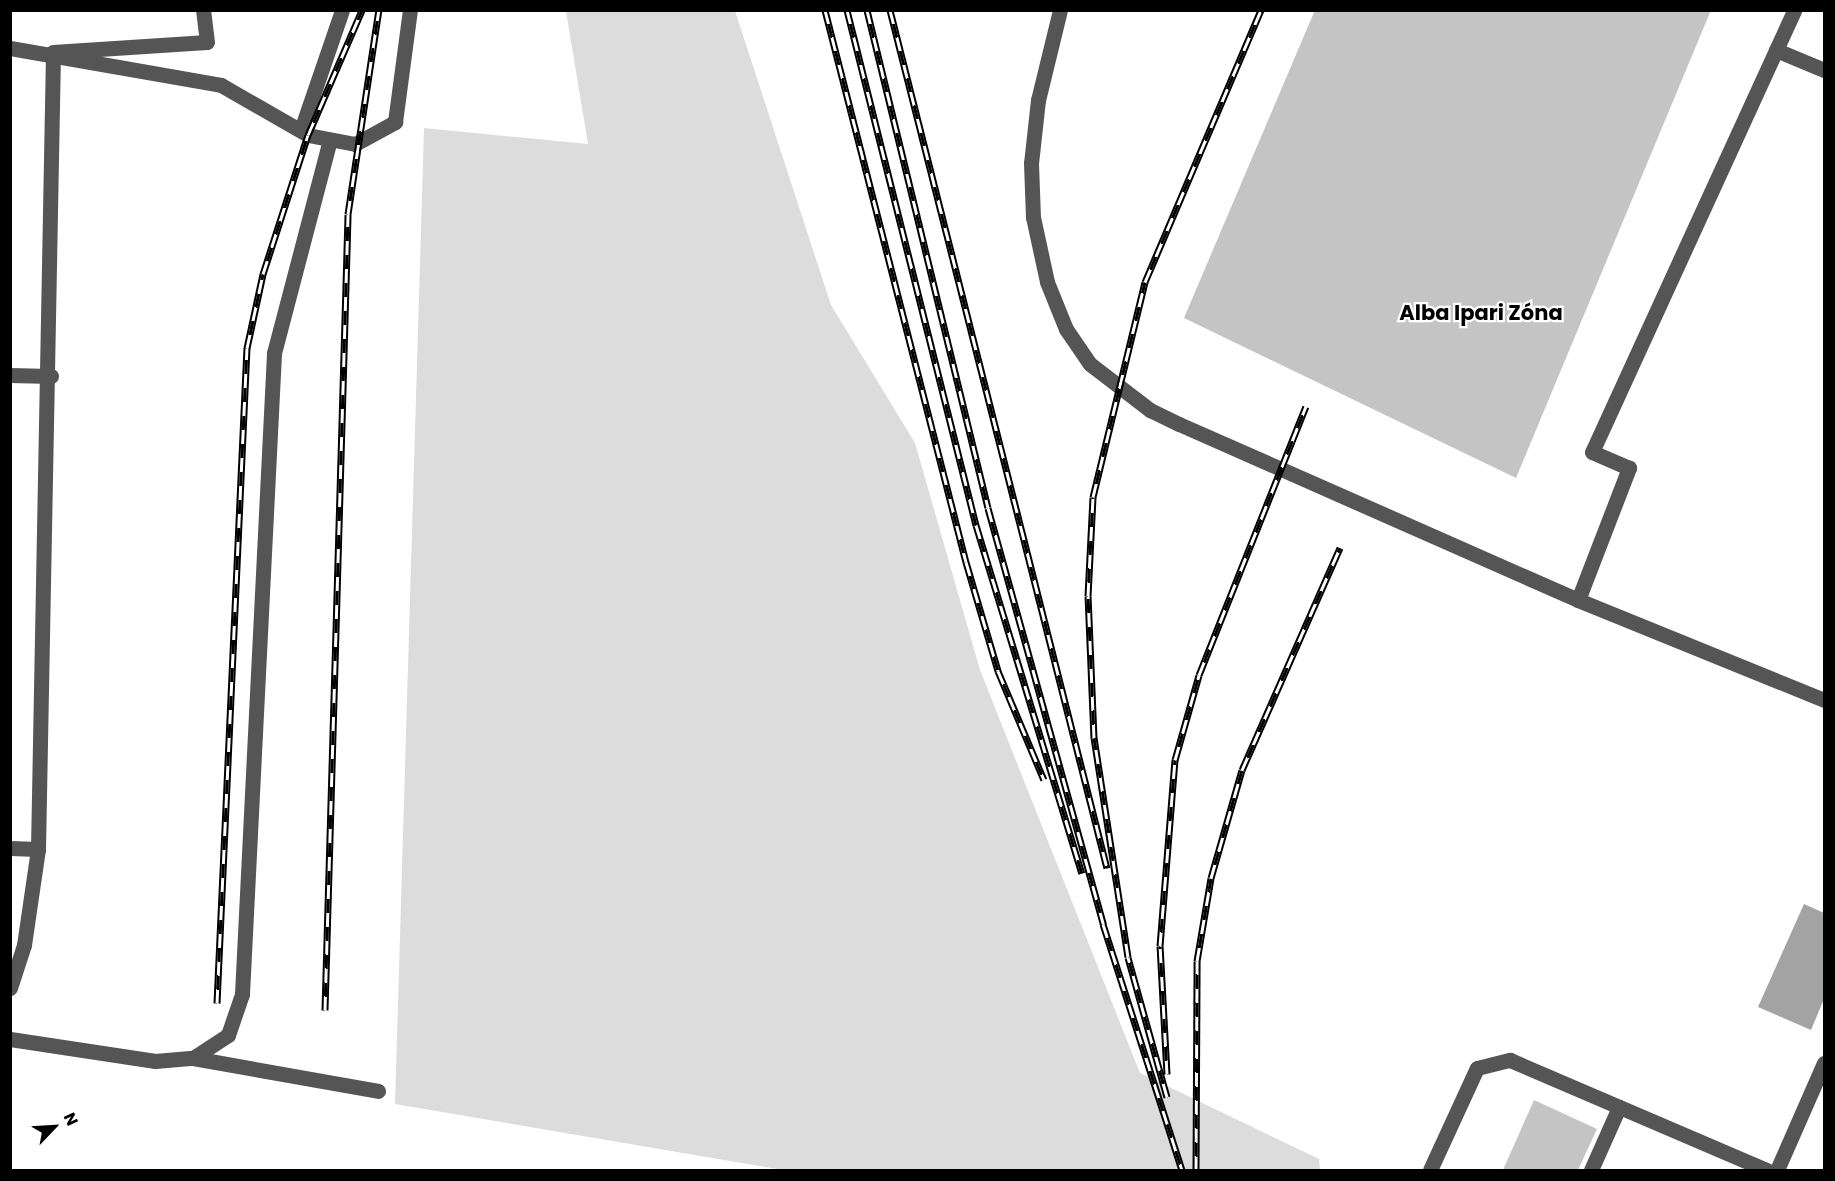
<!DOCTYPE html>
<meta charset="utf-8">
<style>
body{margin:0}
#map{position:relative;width:1835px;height:1181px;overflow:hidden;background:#fff;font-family:Poppins,sans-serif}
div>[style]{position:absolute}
.green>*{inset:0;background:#dcdcdc}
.water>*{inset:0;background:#a3a3a3}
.building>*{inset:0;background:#c4c4c4}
.minor>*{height:15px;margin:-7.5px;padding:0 7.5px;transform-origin:7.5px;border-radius:7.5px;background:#555}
.rail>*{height:7px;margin-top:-3.5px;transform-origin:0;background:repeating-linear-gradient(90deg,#fff 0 14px,#000 0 28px);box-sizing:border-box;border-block:2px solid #000}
span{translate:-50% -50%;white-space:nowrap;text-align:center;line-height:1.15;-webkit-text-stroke:4.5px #fff;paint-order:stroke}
.district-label{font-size:21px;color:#000;font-weight:700}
.frame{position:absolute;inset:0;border:12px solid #000;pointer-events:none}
.north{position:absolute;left:24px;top:1097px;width:60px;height:60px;-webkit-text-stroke:4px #fff;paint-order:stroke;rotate:65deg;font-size:16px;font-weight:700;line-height:24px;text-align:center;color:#000}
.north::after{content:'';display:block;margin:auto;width:21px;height:27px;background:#000;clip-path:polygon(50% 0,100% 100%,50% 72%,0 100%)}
</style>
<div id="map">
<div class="green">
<i style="clip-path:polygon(566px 11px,735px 11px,831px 305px,915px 443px,980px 670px,1140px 1073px,1319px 1159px,1320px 1170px,783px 1170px,395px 1104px,424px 128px,588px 144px)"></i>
</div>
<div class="water">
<i style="clip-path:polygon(1804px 904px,1824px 913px,1824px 999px,1811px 1030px,1758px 1007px)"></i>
</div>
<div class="building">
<i style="clip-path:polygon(1315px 10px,1711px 10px,1516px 478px,1184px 318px)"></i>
<i style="clip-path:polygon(1534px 1100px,1597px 1129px,1578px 1170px,1503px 1170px)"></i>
</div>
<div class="minor">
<i style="left:1060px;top:10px;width:93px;rotate:103.7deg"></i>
<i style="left:1038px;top:100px;width:63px;rotate:96.3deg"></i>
<i style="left:1031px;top:163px;width:54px;rotate:87.9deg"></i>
<i style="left:1033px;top:217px;width:66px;rotate:77.8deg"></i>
<i style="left:1047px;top:282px;width:51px;rotate:68deg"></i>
<i style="left:1066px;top:329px;width:42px;rotate:55.6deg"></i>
<i style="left:1090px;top:364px;width:76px;rotate:37.5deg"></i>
<i style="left:1150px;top:410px;width:32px;rotate:26deg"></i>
<i style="left:1179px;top:424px;width:436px;rotate:23.8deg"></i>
<i style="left:1578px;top:600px;width:266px;rotate:22.1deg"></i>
<i style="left:10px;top:48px;width:214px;rotate:9.9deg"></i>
<i style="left:221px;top:85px;width:100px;rotate:29.9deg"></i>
<i style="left:308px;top:135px;width:48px;rotate:10.8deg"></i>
<i style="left:355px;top:144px;width:46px;rotate:-28.8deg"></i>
<i style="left:395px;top:122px;width:113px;rotate:-82.4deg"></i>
<i style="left:1776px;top:50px;width:52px;rotate:22.6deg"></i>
<i style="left:301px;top:130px;width:127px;rotate:-71.1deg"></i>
<i style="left:10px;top:375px;width:41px;rotate:1.4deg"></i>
<i style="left:1578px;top:600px;width:142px;rotate:-68.9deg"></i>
<i style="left:1629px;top:468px;width:40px;rotate:-156.6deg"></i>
<i style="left:1592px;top:452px;width:486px;rotate:-65.4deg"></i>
<i style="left:10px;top:848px;width:28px;rotate:2deg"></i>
<i style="left:10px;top:988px;width:45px;rotate:-72deg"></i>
<i style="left:24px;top:945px;width:97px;rotate:-81.7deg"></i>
<i style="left:38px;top:849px;width:797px;rotate:-88.92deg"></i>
<i style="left:53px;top:52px;width:154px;rotate:-3.7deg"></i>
<i style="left:207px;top:42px;width:32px;rotate:-97deg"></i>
<i style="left:10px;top:1039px;width:147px;rotate:8.6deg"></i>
<i style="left:155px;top:1061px;width:38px;rotate:-5deg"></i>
<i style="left:193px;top:1058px;width:42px;rotate:-33.3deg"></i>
<i style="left:228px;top:1035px;width:43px;rotate:-71.1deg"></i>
<i style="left:242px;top:994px;width:642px;rotate:-87.14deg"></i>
<i style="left:274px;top:353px;width:220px;rotate:-75.3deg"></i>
<i style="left:193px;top:1058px;width:188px;rotate:10.1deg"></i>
<i style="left:1430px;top:1170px;width:112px;rotate:-65.3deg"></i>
<i style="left:1477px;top:1068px;width:34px;rotate:-14deg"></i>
<i style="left:1510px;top:1060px;width:280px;rotate:23.2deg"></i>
<i style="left:1591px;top:1170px;width:69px;rotate:-66deg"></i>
<i style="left:1777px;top:1170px;width:117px;rotate:-66.3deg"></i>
</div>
<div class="rail">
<i style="left:825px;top:10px;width:570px;rotate:75.67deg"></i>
<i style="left:966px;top:562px;width:114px;rotate:73.6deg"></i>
<i style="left:998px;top:671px;width:118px;rotate:67.1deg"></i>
<i style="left:847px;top:10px;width:531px;rotate:75.94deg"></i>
<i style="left:976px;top:525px;width:364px;rotate:73.1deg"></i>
<i style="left:867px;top:10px;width:512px;rotate:76.34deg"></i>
<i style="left:988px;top:508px;width:432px;rotate:74.5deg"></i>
<i style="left:1103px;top:924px;width:258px;rotate:72.2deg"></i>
<i style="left:890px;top:10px;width:885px;rotate:75.81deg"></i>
<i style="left:217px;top:1003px;width:656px;rotate:-87.38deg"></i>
<i style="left:247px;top:348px;width:76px;rotate:-77.8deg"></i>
<i style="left:263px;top:274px;width:146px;rotate:-72.1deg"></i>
<i style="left:308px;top:135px;width:136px;rotate:-66.6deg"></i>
<i style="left:325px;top:1010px;width:796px;rotate:-88.34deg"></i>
<i style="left:348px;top:214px;width:206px;rotate:-81.4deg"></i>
<i style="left:1167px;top:1074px;width:128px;rotate:-93.1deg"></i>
<i style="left:1160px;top:946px;width:187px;rotate:-85.4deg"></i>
<i style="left:1175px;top:760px;width:88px;rotate:-74.2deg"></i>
<i style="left:1199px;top:675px;width:289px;rotate:-68.3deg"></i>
<i style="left:1167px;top:1097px;width:145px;rotate:-105.6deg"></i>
<i style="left:1128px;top:957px;width:222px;rotate:-98.8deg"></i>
<i style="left:1094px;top:738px;width:142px;rotate:-92.4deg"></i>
<i style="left:1088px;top:596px;width:99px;rotate:-87.1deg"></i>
<i style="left:1093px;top:497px;width:221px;rotate:-76.4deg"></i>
<i style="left:1145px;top:282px;width:296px;rotate:-66.9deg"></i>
<i style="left:1196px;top:1170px;width:209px;rotate:-89.7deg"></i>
<i style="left:1197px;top:961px;width:84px;rotate:-80.4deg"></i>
<i style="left:1211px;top:878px;width:112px;rotate:-74deg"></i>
<i style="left:1242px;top:770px;width:243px;rotate:-66.2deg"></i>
</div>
<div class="district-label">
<span style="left:1481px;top:313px">Alba Ipari Zóna</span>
</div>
<div class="frame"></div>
<div class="north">N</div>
</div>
